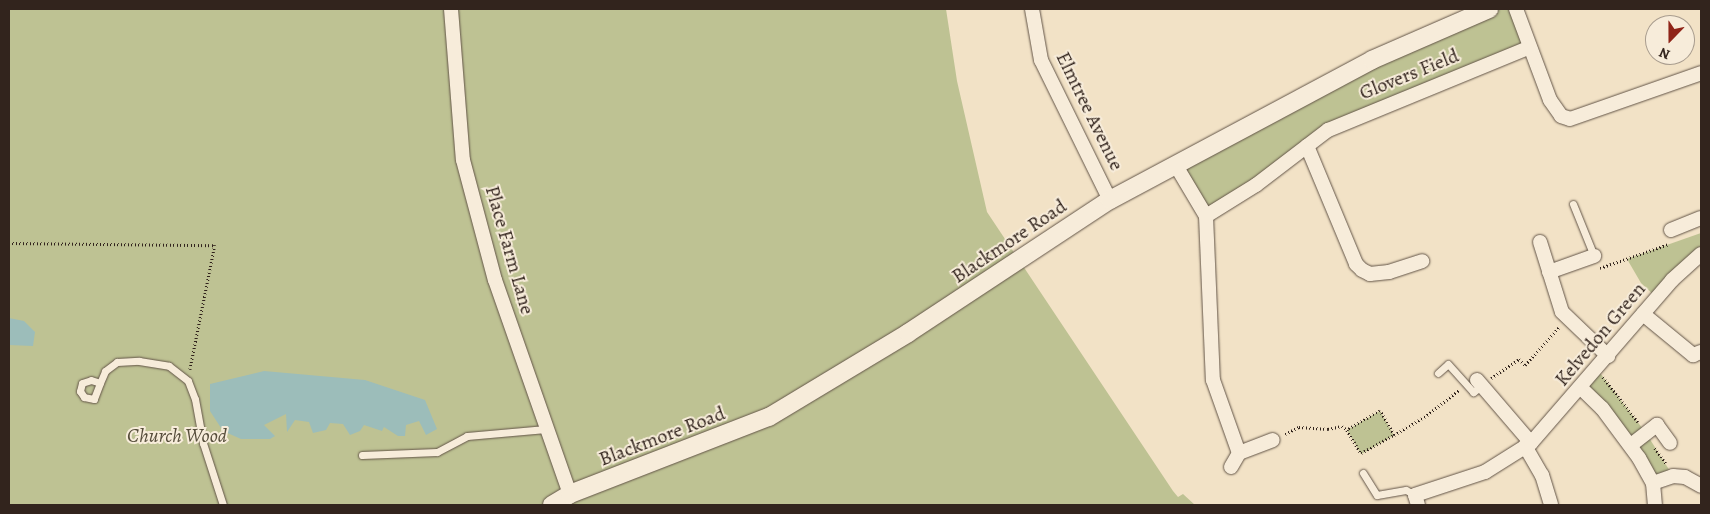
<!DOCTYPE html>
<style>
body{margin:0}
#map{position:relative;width:1710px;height:514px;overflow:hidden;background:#f2e2c6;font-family:Alegreya,serif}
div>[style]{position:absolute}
.green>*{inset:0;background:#bec293;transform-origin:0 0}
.water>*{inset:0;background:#9cbdba}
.path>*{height:2.5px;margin-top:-1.25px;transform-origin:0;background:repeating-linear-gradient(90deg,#32241d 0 1px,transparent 0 3.5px)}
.roads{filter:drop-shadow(0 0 1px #625447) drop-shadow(0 0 1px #625447)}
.service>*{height:7px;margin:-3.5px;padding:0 3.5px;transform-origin:3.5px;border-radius:3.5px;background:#f7ecda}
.minor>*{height:14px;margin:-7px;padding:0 7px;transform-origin:7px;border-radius:7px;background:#f7ecda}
.tertiary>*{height:18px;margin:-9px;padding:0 9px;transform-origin:9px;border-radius:9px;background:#f7ecda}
span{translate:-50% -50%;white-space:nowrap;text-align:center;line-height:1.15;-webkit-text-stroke:4px #f7ecda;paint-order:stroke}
.street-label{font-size:20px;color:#32241d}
.park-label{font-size:20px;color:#554c3a;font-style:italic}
.frame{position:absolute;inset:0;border:10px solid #32241d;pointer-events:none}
.north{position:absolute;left:1645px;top:15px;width:50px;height:50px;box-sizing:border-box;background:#f7ecda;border:1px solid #a89c8e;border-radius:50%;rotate:202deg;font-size:14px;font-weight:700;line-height:20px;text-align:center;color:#32241d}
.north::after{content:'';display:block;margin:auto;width:18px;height:22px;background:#8f2418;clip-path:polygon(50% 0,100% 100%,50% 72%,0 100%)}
</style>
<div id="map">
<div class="green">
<i style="clip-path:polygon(9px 9px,946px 9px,957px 81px,987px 212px,1173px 491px,1178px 497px,1183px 494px,1195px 505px,9px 505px)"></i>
<i style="clip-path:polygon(1489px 9px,1516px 9px,1530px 47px,1356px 117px,1206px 216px,1175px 164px)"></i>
<i style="clip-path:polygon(1701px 233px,1701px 254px,1657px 298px,1641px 283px,1627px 259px)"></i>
<i style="clip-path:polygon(1597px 369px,1646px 433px,1673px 476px,1653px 483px,1581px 388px)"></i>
<i style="left:1380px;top:411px;width:28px;height:38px;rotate:60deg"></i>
</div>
<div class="water">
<i style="clip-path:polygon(9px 318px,24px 321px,35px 332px,33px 346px,9px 345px)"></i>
<i style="clip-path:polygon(264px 371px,365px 380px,425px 400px,437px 429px,426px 435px,419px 421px,406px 425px,405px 436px,398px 436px,384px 427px,382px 431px,364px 425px,360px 431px,350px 435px,343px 424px,330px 423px,326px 430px,313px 433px,309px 422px,295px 420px,287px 432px,286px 414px,264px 425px,275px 436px,270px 439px,241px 439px,223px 431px,210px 411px,210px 384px)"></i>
</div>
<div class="path">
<i style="left:9px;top:243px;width:206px;rotate:0.6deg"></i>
<i style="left:215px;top:245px;width:127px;rotate:101.3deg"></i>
<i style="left:1600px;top:268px;width:73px;rotate:-19.2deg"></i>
<i style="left:1603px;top:377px;width:57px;rotate:52.1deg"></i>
<i style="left:1491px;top:378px;width:34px;rotate:-34deg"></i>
<i style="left:1519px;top:359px;width:8px;rotate:45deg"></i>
<i style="left:1525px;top:365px;width:52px;rotate:-48.1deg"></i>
<i style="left:1285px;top:434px;width:16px;rotate:-27deg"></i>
<i style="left:1299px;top:427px;width:29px;rotate:4deg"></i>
<i style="left:1328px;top:429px;width:14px;rotate:-12deg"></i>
<i style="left:1342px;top:426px;width:6px;rotate:39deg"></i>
<i style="left:1394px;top:435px;width:28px;rotate:-120deg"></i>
<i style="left:1380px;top:411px;width:38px;rotate:150deg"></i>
<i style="left:1347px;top:430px;width:27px;rotate:59deg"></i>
<i style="left:1361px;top:453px;width:38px;rotate:-29deg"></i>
<i style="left:1394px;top:435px;width:39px;rotate:-31deg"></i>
<i style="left:1427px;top:415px;width:41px;rotate:-38deg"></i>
<i style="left:1655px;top:448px;width:19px;rotate:55deg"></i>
</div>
<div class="roads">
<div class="service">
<i style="left:1573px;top:204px;width:56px;rotate:68deg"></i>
<i style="left:1438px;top:373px;width:13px;rotate:-42deg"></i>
<i style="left:1448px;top:364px;width:38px;rotate:48deg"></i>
<i style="left:1473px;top:392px;width:11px;rotate:-34deg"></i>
<i style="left:100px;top:383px;width:17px;rotate:111deg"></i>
<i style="left:94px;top:399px;width:10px;rotate:-169deg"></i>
<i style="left:84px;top:397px;width:7px;rotate:-124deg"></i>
<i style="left:80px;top:391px;width:8px;rotate:-76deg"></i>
<i style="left:82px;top:383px;width:9px;rotate:-18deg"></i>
<i style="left:91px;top:380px;width:9px;rotate:18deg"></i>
<i style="left:100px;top:383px;width:13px;rotate:-67deg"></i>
<i style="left:105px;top:371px;width:15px;rotate:-37deg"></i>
<i style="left:117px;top:362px;width:22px;rotate:-3deg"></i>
<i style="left:139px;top:361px;width:30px;rotate:9deg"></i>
<i style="left:169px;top:366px;width:24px;rotate:38deg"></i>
<i style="left:188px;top:381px;width:19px;rotate:69deg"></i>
<i style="left:195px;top:399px;width:45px;rotate:79.7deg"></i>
<i style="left:203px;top:443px;width:65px;rotate:72.1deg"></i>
<i style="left:362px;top:455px;width:75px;rotate:-2.3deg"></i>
<i style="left:437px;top:452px;width:34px;rotate:-28deg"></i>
<i style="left:467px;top:436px;width:79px;rotate:-5.1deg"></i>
<i style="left:1363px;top:473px;width:26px;rotate:58deg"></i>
<i style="left:1377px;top:495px;width:29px;rotate:-10deg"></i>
<i style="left:1406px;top:490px;width:10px;rotate:29deg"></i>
</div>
<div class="minor">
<i style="left:451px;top:9px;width:151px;rotate:85.5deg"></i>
<i style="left:463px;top:160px;width:124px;rotate:75.1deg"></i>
<i style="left:495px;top:280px;width:227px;rotate:70.7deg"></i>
<i style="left:1032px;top:9px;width:52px;rotate:80deg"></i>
<i style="left:1041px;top:60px;width:156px;rotate:63.8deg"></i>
<i style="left:1516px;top:9px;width:97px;rotate:69.5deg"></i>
<i style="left:1550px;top:100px;width:19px;rotate:55deg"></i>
<i style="left:1561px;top:116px;width:9px;rotate:18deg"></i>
<i style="left:1570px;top:119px;width:139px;rotate:-19.3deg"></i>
<i style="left:1307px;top:146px;width:128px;rotate:67.4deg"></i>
<i style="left:1356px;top:264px;width:8px;rotate:45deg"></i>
<i style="left:1362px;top:270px;width:9px;rotate:27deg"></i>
<i style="left:1370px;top:274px;width:19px;rotate:-6deg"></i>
<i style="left:1389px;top:272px;width:35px;rotate:-18deg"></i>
<i style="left:1175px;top:164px;width:61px;rotate:59.2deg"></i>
<i style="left:1206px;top:216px;width:59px;rotate:-31.8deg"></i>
<i style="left:1256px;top:185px;width:91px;rotate:-37.4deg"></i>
<i style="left:1328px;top:130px;width:218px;rotate:-22.3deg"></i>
<i style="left:1206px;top:216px;width:164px;rotate:87.6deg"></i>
<i style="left:1213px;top:380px;width:77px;rotate:70.4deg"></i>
<i style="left:1239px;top:453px;width:36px;rotate:-21deg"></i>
<i style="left:1671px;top:230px;width:32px;rotate:-22deg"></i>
<i style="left:1540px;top:242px;width:73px;rotate:72.6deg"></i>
<i style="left:1562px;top:312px;width:64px;rotate:43.7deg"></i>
<i style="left:1549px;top:272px;width:48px;rotate:-19.6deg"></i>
<i style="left:1643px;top:314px;width:65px;rotate:39.4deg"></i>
<i style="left:1693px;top:355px;width:9px;rotate:-21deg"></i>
<i style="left:1477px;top:380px;width:83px;rotate:49.4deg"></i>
<i style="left:1581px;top:388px;width:29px;rotate:44deg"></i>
<i style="left:1602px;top:408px;width:62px;rotate:53.5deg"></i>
<i style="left:1639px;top:458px;width:29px;rotate:61deg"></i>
<i style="left:1653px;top:483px;width:22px;rotate:85deg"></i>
<i style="left:1631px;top:445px;width:33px;rotate:-38deg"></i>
<i style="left:1657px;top:425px;width:22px;rotate:54deg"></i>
<i style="left:1525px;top:446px;width:34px;rotate:60deg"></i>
<i style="left:1542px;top:475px;width:31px;rotate:73deg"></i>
<i style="left:1231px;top:467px;width:16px;rotate:-60deg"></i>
<i style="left:1653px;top:483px;width:21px;rotate:-19deg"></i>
<i style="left:1673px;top:476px;width:12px;rotate:5deg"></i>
<i style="left:1685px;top:477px;width:18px;rotate:29deg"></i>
<i style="left:1418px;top:505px;width:10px;rotate:-107deg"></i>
<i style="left:1415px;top:495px;width:74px;rotate:-18.2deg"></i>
<i style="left:1485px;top:472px;width:54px;rotate:-32.2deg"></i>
<i style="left:1531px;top:443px;width:216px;rotate:-49.1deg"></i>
<i style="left:1672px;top:280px;width:39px;rotate:-42deg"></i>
</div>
<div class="tertiary">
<i style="left:552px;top:505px;width:21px;rotate:-31deg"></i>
<i style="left:570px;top:494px;width:213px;rotate:-21.2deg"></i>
<i style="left:769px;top:417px;width:162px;rotate:-31.1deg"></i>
<i style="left:908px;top:333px;width:242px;rotate:-33.4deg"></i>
<i style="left:1110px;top:200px;width:297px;rotate:-28.1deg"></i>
<i style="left:1372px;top:60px;width:128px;rotate:-23.6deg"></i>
</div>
</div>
<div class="street-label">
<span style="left:1409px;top:74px;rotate:-22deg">Glovers Field</span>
<span style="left:1090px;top:111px;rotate:64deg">Elmtree Avenue</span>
<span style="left:1009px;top:241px;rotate:-34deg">Blackmore Road</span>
<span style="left:510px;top:250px;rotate:74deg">Place Farm Lane</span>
<span style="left:1600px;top:334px;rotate:-50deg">Kelvedon Green</span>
<span style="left:662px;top:436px;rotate:-21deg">Blackmore Road</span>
</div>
<div class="park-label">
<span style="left:177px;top:435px">Church Wood</span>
</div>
<div class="frame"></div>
<div class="north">N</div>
</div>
